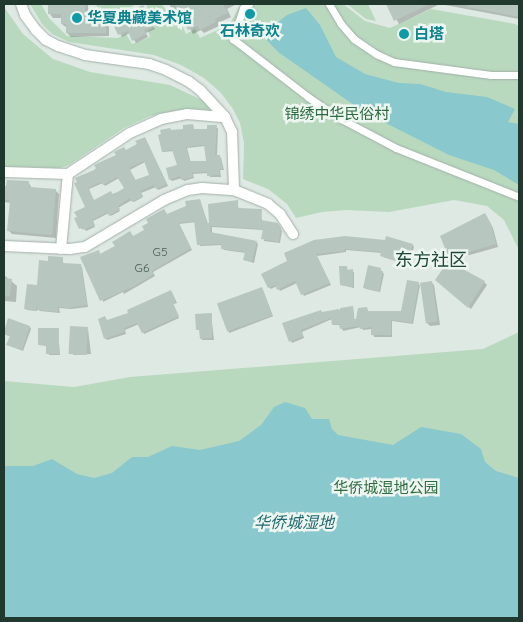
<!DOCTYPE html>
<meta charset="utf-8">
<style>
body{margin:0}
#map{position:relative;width:523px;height:622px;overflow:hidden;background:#dee9e3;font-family:Quicksand,"Noto Sans SC",sans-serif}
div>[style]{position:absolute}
.green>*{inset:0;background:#b8d9be}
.water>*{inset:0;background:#89c8cc}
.shadow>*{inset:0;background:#0003;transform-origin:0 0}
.building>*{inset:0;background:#b7c6bf;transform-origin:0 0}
.roads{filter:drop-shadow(0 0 1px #a2b0a9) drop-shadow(0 0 1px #a2b0a9)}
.pedestrian>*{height:7px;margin:-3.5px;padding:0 3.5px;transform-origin:3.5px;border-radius:3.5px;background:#fff}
.minor>*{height:10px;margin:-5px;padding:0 5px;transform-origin:5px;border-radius:5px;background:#fff}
.dots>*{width:14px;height:14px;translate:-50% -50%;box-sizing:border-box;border:2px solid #eef6f1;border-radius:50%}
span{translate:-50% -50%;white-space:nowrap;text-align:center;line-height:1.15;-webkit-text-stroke:5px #eef6f1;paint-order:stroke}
.number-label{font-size:12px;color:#465c53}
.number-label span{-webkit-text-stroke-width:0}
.culture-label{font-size:15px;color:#0d838f;font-weight:700}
.left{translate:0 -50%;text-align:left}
.park-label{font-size:15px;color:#2d6c40}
.water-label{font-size:16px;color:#1f6a6f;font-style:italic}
.quarter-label{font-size:18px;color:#1e483a}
.frame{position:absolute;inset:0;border:5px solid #21382f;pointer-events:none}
</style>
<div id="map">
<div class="green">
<i style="clip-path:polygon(30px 4px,41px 4px,49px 18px,67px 36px,118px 38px,126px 34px,132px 44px,150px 37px,148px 31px,155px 27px,146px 4px,162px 4px,169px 16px,176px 12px,186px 34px,195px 29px,200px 38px,229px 25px,241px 4px,343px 4px,365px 21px,390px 28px,431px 9px,515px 24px,519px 26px,519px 250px,504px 220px,487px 206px,454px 200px,389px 212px,346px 210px,322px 212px,296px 218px,287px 204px,268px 189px,243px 179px,244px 143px,240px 123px,233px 109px,221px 93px,204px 78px,181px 65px,154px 55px,69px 42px,52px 34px,42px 24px)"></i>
<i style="clip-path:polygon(95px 4px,137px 4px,107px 18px)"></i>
<i style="clip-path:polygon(347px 4px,368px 4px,376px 21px,366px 19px)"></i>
<i style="clip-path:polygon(4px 7px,23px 34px,53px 59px,90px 72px,170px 85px,202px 100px,212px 110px,184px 109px,150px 116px,124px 128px,69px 165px,60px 168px,4px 167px)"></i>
<i style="clip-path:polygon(519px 332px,519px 618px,4px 618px,4px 381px,74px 387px,130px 377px,483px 349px)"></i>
</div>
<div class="water">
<i style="clip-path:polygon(306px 8px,320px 25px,336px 57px,365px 74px,399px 83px,420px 84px,446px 92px,487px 97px,515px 109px,508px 122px,519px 124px,519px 185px,494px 170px,449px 155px,364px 112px,278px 52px,260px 33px,271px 28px,287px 15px)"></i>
<i style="clip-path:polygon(285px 402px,305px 408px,312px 419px,329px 419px,332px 429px,338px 435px,393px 445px,421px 427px,461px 434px,481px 449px,485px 462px,496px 471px,519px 478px,519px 618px,4px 618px,4px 466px,33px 466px,52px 459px,77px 474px,94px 478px,112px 473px,132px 457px,148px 457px,172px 446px,200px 450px,239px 441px,261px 425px,274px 407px)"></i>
</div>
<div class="shadow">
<i style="clip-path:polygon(48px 4px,88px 4px,88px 12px,93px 12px,97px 16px,97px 23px,105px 23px,109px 27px,109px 36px,71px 37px,67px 33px,67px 28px,62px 24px,62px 18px,53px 18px,50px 14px)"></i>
<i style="clip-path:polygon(169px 4px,237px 4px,227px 9px,231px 17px,218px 23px,219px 26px,204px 33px,201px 30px,193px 34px,180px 11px,175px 13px)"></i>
<i style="clip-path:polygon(388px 4px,519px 4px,519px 19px,440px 4px,399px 24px)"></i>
<i style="clip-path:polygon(143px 6px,155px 29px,146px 33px,148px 37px,136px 43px,130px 33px,122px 37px,113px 21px)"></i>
<i style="clip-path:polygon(evenodd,193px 125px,194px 130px,218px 128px,217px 156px,221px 158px,224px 170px,220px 170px,221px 177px,210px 177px,208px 173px,193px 174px,194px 178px,184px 181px,182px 178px,172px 181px,170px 179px,178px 166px,174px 151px,163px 152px,172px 131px,184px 130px,193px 125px,205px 146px,208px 162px,191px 163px,187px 148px,205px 146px)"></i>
<i style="clip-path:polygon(evenodd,145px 138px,168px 186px,158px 190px,156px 187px,141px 193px,143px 197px,134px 202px,132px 200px,118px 208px,120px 211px,111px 216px,109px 213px,93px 221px,95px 227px,86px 231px,84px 228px,81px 229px,78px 217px,86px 208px,76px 184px,139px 145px,145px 138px,145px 162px,151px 175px,136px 181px,130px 170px,145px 162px,145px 138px,119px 178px,126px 189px,94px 201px,89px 189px,103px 183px,105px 186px,119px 178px)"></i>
<i style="clip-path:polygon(29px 183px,32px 189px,55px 190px,59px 194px,56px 238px,12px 234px,8px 230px,11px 203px,4px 202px,4px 187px)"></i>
<i style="clip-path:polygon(200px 200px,208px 224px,237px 201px,239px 210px,261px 211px,262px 222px,279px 226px,282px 231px,280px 243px,264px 241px,264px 230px,212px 227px,212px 233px,256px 242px,258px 244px,254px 263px,244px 260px,246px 253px,224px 250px,222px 245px,200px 246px,196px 222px,179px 224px,192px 250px,153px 272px,155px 276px,124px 294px,123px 292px,103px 302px,99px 252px,101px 255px,146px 230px,164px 210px,167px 215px)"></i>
<i style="clip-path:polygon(485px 214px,493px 228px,498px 247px,452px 260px,450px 257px)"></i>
<i style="clip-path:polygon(314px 241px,413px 245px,414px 247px,409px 265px,383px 257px,382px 253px,346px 250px,346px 252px,317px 256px,331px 285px,304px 296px,297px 283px,280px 291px,277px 286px,271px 289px,269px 287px,289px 261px)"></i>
<i style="clip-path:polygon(62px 258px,64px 265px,82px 267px,88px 307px,71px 309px,59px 308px,60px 313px,40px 311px,38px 309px,37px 311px,27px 310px,26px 309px,49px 262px)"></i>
<i style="clip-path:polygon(347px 267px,348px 271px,354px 272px,354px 288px,341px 285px)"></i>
<i style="clip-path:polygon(380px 269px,384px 274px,380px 292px,366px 289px,364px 287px)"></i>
<i style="clip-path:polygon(4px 275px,17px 286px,16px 302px,4px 301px)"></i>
<i style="clip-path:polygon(431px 282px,434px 285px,440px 325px,430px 326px,427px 323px)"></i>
<i style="clip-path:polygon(439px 282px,484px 282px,487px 285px,471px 309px)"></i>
<i style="clip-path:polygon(418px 284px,420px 285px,413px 324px,392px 321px,392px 337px,374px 337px,372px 329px,363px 330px,361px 327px,343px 331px,341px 325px,333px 325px,332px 319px,302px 332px,304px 338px,292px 343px,284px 324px,323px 313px,342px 313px,353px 307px,355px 324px,366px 308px,369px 312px,402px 312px)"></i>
<i style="left:263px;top:290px;width:28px;height:47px;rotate:69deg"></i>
<i style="clip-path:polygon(172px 293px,177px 303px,173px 304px,179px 318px,144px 334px,139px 324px,125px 330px,126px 334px,107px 340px,106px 339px,99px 320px,105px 318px,107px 321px,130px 313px)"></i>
<i style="clip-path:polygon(211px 314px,214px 340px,202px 340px,201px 331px,197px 329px)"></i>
<i style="clip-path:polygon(30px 327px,31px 329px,23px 351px,10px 346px,11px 337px,4px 334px)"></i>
<i style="clip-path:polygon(58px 329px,60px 355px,49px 355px,47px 346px,39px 345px)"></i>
<i style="clip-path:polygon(88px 329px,91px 354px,74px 355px,73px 354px)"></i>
</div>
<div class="building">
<i style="clip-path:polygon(48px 4px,85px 4px,85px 11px,93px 11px,93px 22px,106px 22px,106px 33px,66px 33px,66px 24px,61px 24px,61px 14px,48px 14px)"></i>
<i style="clip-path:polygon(175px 4px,223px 4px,228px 13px,215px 19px,216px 22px,200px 30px,197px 26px,188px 30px)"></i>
<i style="clip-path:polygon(386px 4px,430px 4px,394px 21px)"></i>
<i style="clip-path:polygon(468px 4px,519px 4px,519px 17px,468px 7px)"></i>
<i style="clip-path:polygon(143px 5px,153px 26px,144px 30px,146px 34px,132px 41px,128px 31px,118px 35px,111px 20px)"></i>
<i style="clip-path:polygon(evenodd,193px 124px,194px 129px,207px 129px,207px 125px,217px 125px,215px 155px,220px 155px,223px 169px,219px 169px,220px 175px,207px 176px,207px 172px,192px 173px,193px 177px,181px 180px,180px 176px,169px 180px,166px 168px,177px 165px,172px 150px,162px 152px,158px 135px,161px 134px,160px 130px,170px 128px,171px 130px,183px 129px,183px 125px,193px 124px,204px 145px,206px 161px,190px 161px,186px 147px,204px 145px)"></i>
<i style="clip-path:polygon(evenodd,145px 137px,167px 184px,156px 189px,154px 185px,140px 191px,143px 196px,132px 202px,130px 198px,118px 206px,120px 209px,109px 216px,107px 212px,92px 220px,95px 225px,83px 230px,82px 227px,79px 229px,74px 218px,77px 217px,74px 212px,85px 207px,74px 183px,77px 182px,75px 178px,94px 170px,96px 168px,94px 165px,116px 155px,114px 152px,124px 147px,126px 150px,137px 144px,135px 141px,145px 137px,144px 161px,149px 175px,135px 180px,129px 168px,144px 161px,145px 137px,117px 177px,124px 188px,113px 195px,111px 191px,94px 200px,88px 188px,101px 182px,103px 185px,117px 177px)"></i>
<i style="clip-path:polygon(7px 180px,29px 181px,29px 187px,56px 189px,52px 235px,7px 231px,10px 200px,4px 200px,4px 186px,6px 186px)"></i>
<i style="clip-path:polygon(200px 199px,207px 223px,209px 223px,208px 204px,238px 200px,238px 208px,262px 209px,261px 220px,278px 223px,281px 228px,279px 242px,261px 239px,263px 229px,211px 226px,210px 232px,257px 241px,252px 262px,243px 260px,245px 252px,221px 249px,221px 244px,197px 245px,194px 221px,179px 223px,191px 248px,152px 271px,154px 274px,135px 286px,100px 301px,80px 257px,99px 250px,100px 254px,115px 246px,112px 242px,130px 231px,133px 236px,144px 230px,142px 226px,148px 223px,146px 219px,164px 209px,167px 214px,186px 206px,185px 201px)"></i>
<i style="clip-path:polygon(485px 213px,491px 224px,496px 244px,449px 258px,440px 236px)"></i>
<i style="clip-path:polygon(345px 236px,385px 240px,386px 236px,413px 244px,407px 264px,380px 256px,381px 252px,345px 249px,345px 251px,316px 254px,330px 283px,301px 295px,295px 281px,277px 290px,275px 285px,268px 288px,261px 274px,287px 261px,284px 253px,314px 240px)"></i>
<i style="clip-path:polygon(48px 256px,63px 257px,63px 263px,81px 264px,87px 305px,68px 308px,58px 307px,58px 312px,37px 310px,37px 305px,36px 310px,24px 309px,27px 284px,37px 285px,39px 260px,48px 261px)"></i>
<i style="clip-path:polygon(448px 261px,485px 281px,468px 308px,435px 280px)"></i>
<i style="clip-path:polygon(368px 265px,381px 268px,380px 271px,383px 271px,379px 291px,363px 288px)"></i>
<i style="clip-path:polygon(339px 266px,347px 266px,347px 270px,353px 269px,353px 287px,340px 285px)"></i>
<i style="clip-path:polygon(4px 278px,12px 279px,10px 296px,4px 296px)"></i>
<i style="clip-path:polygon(407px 280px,419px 282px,412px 323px,391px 320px,391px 335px,371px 335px,371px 327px,360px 329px,359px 326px,340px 329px,339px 324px,332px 325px,331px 318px,301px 330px,303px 336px,289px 342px,282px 323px,321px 310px,322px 312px,339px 309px,340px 311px,340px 308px,353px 306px,354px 319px,356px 319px,358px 308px,367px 307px,368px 311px,401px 311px)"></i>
<i style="left:432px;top:281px;width:41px;height:12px;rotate:82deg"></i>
<i style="left:262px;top:287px;width:30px;height:48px;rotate:70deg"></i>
<i style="clip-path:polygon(171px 290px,176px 301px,173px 303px,179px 316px,142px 333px,137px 323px,124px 328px,125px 332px,104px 339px,98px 319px,105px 316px,107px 320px,128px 313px,127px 310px)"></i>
<i style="clip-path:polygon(212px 313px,212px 338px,200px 339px,199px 330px,196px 330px,195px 314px)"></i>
<i style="clip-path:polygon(8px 318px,30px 326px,22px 350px,6px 345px,10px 336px,4px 334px,4px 332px)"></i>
<i style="left:70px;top:326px;width:18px;height:28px;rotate:3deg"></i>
<i style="clip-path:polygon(38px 328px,59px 328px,59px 354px,46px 354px,46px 345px,38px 345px)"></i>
</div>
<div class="roads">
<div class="pedestrian">
<i style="left:249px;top:4px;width:7px;rotate:146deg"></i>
<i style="left:243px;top:8px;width:33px;rotate:108deg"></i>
<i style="left:233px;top:39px;width:95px;rotate:37.7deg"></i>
<i style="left:308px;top:97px;width:40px;rotate:34deg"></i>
<i style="left:341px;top:119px;width:62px;rotate:27.8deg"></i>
<i style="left:396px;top:148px;width:132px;rotate:21.7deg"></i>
<i style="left:329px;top:4px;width:23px;rotate:59deg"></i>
<i style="left:341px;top:24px;width:20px;rotate:49deg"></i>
<i style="left:354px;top:39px;width:27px;rotate:34deg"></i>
<i style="left:376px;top:54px;width:20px;rotate:24deg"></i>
<i style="left:394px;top:62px;width:98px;rotate:7.6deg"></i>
<i style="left:491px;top:75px;width:28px"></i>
</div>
<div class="minor">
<i style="left:21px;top:4px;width:12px;rotate:70deg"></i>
<i style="left:25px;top:15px;width:19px;rotate:54deg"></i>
<i style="left:36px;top:30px;width:14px;rotate:45deg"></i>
<i style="left:46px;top:40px;width:13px;rotate:27deg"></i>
<i style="left:58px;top:46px;width:28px;rotate:18deg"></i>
<i style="left:85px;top:55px;width:65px;rotate:8deg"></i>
<i style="left:149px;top:64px;width:18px;rotate:19deg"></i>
<i style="left:166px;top:70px;width:25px;rotate:27deg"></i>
<i style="left:188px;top:81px;width:15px;rotate:37deg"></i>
<i style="left:200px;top:90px;width:37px;rotate:47deg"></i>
<i style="left:225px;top:117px;width:17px;rotate:65deg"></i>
<i style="left:232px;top:132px;width:58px;rotate:88deg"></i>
<i style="left:4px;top:172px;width:64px;rotate:1.8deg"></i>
<i style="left:68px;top:174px;width:74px;rotate:-33.5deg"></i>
<i style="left:130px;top:133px;width:34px;rotate:-24deg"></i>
<i style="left:161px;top:119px;width:26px;rotate:-11deg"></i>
<i style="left:187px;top:114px;width:38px;rotate:5deg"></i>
<i style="left:4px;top:246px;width:66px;rotate:2.6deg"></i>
<i style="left:70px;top:249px;width:15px;rotate:-8deg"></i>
<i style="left:85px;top:247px;width:92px;rotate:-30.7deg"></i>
<i style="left:164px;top:200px;width:26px;rotate:-23deg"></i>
<i style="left:188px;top:190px;width:14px;rotate:-8deg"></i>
<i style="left:202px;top:188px;width:32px;rotate:4deg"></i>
<i style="left:234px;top:190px;width:37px;rotate:22deg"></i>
<i style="left:268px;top:204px;width:16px;rotate:40deg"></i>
<i style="left:280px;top:214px;width:24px;rotate:57deg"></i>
<i style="left:61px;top:249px;width:75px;rotate:-84.7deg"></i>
</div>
</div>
<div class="dots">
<i style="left:250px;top:14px;background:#0f9aa8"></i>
<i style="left:77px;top:18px;background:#0f9aa8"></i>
<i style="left:404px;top:34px;background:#0f9aa8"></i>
</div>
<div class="number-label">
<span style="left:160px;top:252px">G5</span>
<span style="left:142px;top:268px">G6</span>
</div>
<div class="culture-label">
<span class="left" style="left:87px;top:18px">华夏典藏美术馆</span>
<span style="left:250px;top:31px">石林奇欢</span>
<span class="left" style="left:414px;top:34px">白塔</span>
</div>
<div class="park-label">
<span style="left:337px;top:114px">锦绣中华民俗村</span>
<span style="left:386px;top:488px">华侨城湿地公园</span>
</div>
<div class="water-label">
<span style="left:294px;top:522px">华侨城湿地</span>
</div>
<div class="quarter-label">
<span style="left:431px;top:260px">东方社区</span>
</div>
<div class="frame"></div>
</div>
